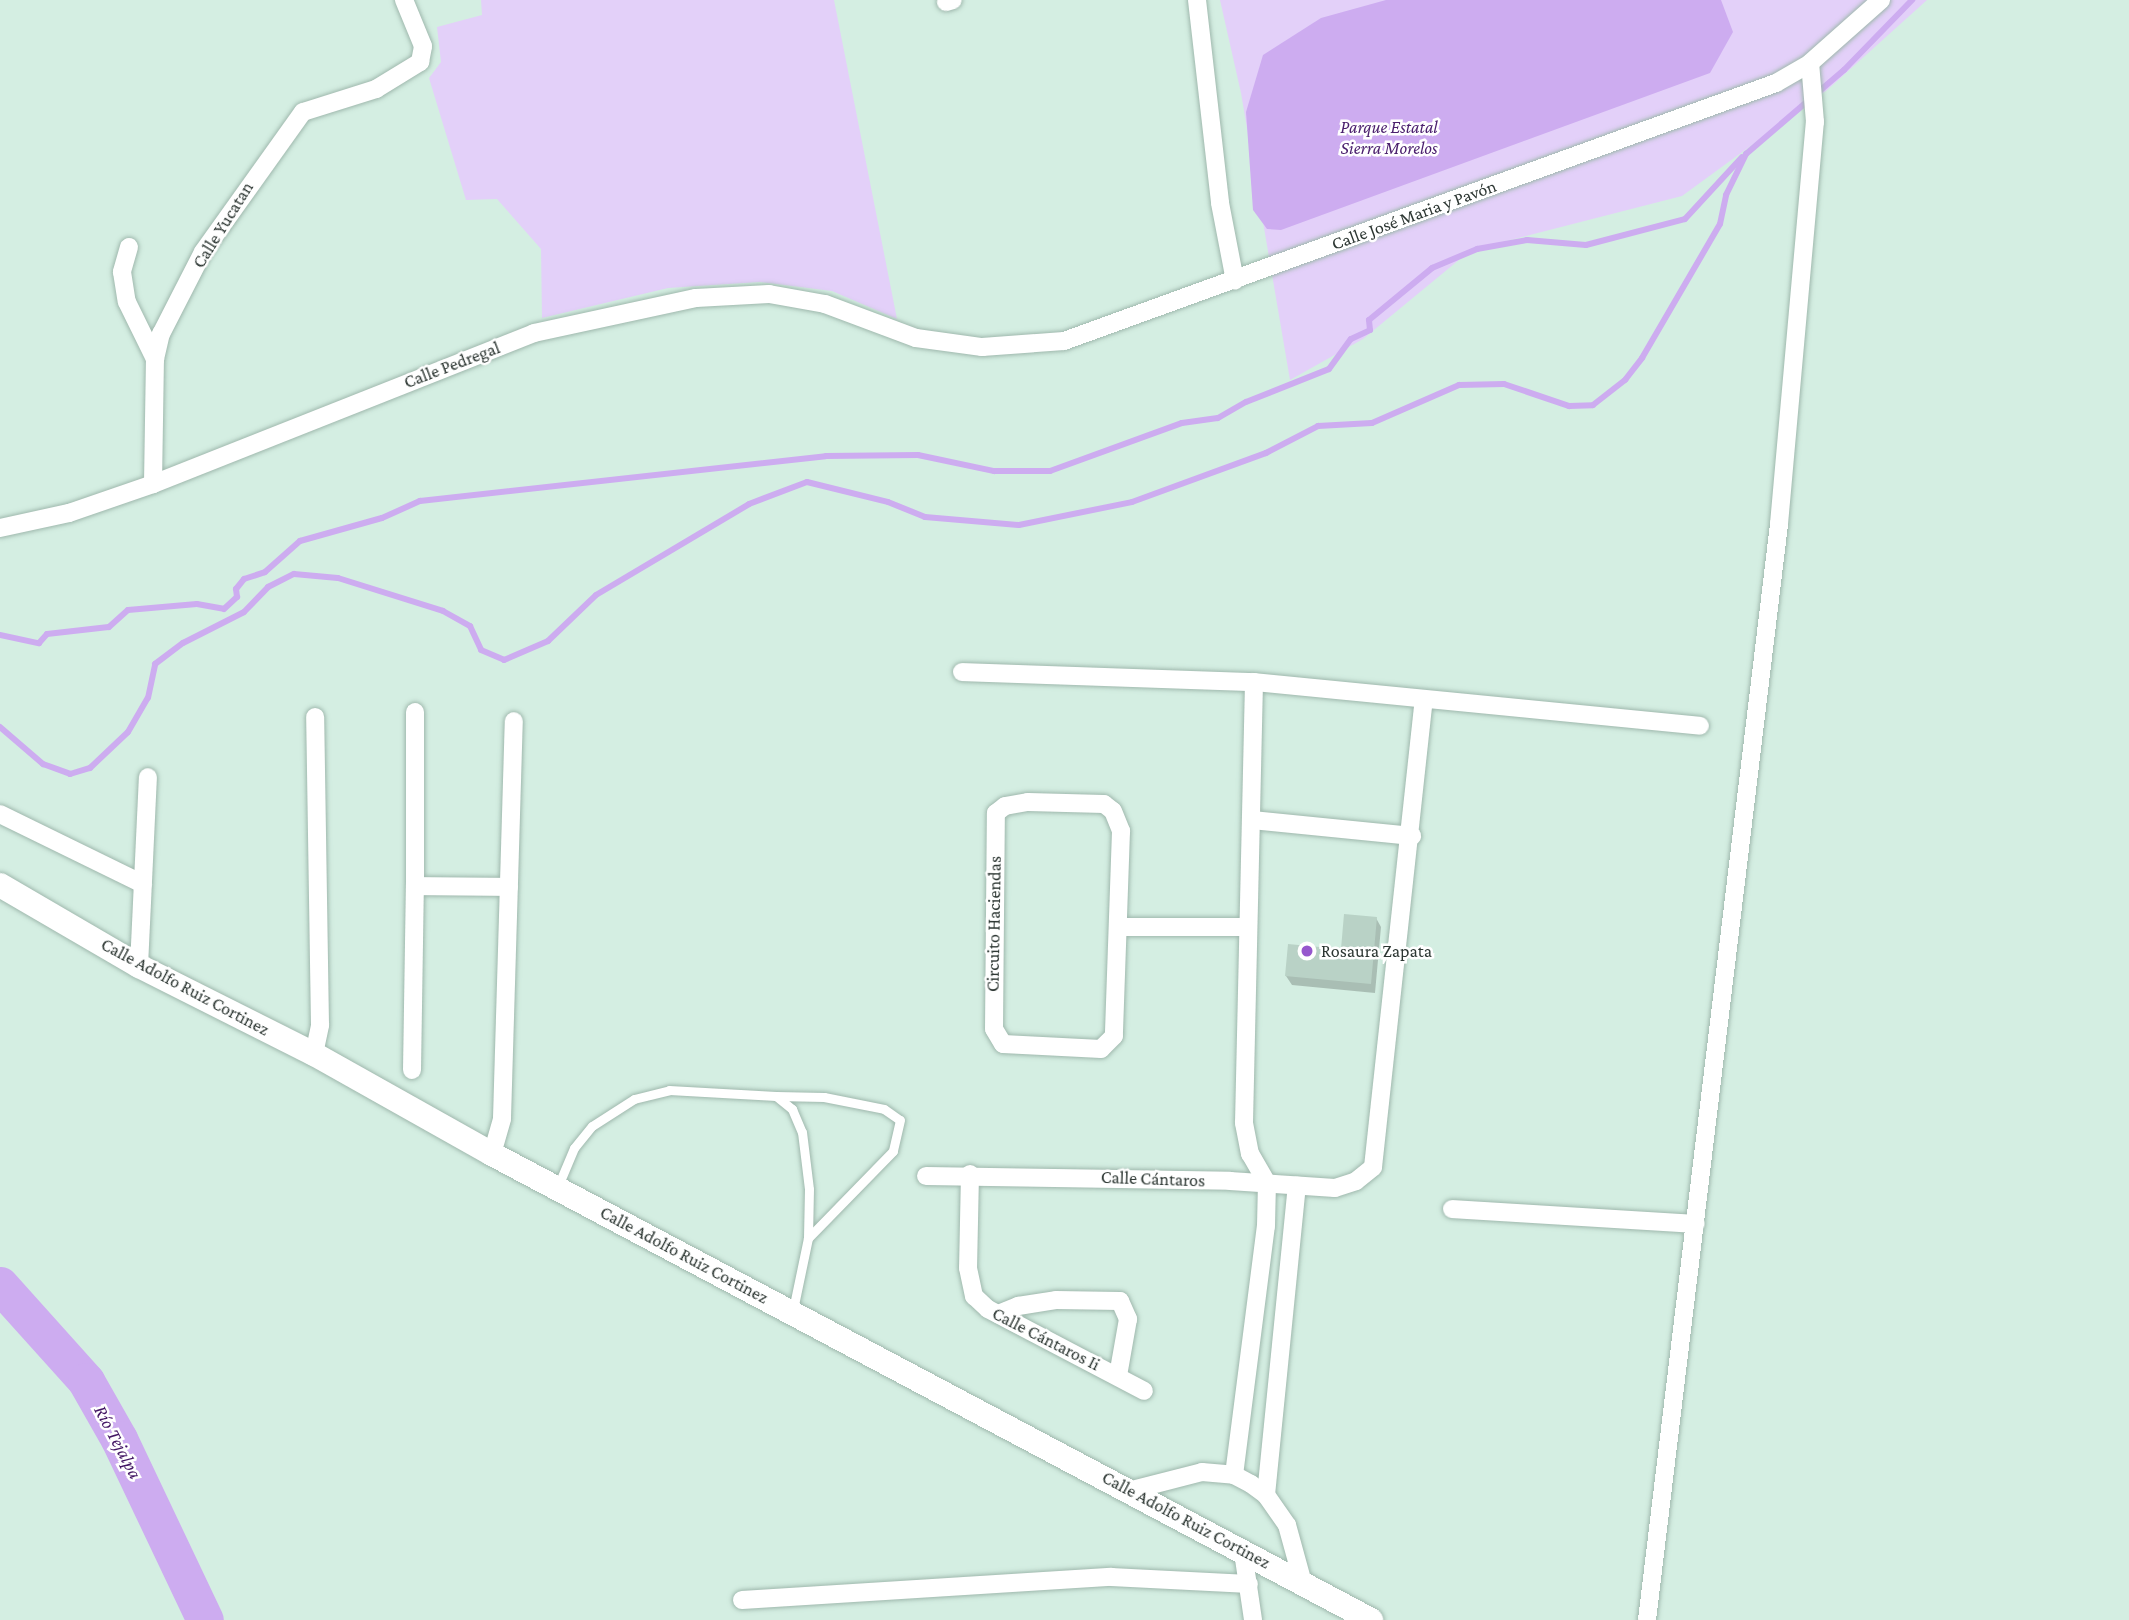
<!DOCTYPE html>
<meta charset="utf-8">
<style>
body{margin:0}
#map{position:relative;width:2129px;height:1620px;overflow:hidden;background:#d4eee2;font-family:"Crimson Pro",serif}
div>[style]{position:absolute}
.green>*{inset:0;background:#e3d0f9}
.water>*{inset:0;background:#cdacf0}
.shadow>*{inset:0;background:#0003}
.stream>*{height:6px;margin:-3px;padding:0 3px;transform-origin:3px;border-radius:3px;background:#cdacf0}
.river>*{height:37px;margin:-18.5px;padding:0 18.5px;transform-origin:18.5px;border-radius:18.5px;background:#cdacf0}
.building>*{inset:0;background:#b9d2c6}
.roads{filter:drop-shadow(0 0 2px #9fb8ad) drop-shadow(0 0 2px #9fb8ad)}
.service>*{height:9px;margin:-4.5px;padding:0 4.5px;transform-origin:4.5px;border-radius:4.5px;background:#fff}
.minor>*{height:18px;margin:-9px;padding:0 9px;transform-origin:9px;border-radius:9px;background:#fff}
.secondary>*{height:24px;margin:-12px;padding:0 12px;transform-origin:12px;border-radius:12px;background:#fff}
.dots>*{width:19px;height:19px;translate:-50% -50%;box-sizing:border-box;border:4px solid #fff;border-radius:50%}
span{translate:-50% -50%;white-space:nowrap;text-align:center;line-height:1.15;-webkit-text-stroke:5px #fff;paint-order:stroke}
.park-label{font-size:18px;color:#4b206e;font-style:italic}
.street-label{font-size:18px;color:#2c3632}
.poi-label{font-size:18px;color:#2c3632}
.left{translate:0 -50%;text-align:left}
.water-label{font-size:19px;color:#421563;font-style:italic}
</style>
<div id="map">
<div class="green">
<i style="clip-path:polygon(481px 0,834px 0,897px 319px,832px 291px,760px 282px,668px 288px,542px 318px,541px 249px,497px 199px,466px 200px,429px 78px,441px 62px,437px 27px,482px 15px)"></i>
<i style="clip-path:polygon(1220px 0,1927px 0,1826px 91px,1682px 196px,1471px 250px,1363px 339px,1290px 380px,1241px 93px)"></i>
</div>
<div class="water">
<i style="clip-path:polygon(1386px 0,1721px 0,1733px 32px,1710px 73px,1281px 230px,1267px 229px,1253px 210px,1246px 112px,1263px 55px,1321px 18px)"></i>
</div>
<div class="shadow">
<i style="clip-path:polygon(1376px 918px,1381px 927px,1375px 993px,1292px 985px,1286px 976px,1342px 951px)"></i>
</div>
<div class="stream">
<i style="left:0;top:635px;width:40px;rotate:12deg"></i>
<i style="left:39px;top:643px;width:12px;rotate:-48deg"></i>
<i style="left:47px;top:634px;width:62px;rotate:-6.4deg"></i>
<i style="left:109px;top:627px;width:25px;rotate:-42deg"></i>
<i style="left:128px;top:610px;width:69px;rotate:-5deg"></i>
<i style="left:197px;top:604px;width:27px;rotate:10deg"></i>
<i style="left:224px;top:609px;width:18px;rotate:-43deg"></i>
<i style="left:237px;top:597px;width:8px;rotate:-97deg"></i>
<i style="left:236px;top:589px;width:13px;rotate:-51deg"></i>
<i style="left:244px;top:579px;width:22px;rotate:-18deg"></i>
<i style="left:265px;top:572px;width:47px;rotate:-41.5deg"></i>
<i style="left:300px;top:541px;width:85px;rotate:-15.7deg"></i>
<i style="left:382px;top:518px;width:42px;rotate:-24.1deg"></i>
<i style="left:420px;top:501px;width:408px;rotate:-6.3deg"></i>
<i style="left:826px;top:456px;width:92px;rotate:-0.6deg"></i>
<i style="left:918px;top:455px;width:78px;rotate:11.9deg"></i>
<i style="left:994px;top:471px;width:56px"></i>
<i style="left:1050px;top:471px;width:140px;rotate:-20deg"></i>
<i style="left:1182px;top:423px;width:36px;rotate:-8deg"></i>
<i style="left:1218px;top:418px;width:32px;rotate:-30deg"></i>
<i style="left:1246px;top:402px;width:89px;rotate:-21.7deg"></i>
<i style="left:1329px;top:369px;width:37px;rotate:-54deg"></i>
<i style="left:1351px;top:339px;width:21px;rotate:-25deg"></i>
<i style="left:1370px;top:330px;width:10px;rotate:-96deg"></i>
<i style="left:1369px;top:320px;width:82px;rotate:-39.5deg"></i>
<i style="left:1432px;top:268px;width:49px;rotate:-22.9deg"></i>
<i style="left:1477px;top:249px;width:51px;rotate:-10.2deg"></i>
<i style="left:1527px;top:240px;width:59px;rotate:4.8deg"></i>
<i style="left:1586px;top:245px;width:102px;rotate:-14.7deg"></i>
<i style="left:1685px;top:219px;width:84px;rotate:-47.4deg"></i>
<i style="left:0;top:727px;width:57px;rotate:40.7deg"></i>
<i style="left:43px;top:764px;width:29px;rotate:20deg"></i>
<i style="left:70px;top:774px;width:21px;rotate:-17deg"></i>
<i style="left:90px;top:768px;width:52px;rotate:-43.5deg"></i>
<i style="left:128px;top:732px;width:39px;rotate:-60deg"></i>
<i style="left:148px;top:698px;width:35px;rotate:-78deg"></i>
<i style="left:155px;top:664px;width:35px;rotate:-37deg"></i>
<i style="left:183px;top:643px;width:68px;rotate:-26.9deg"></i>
<i style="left:244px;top:612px;width:35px;rotate:-46deg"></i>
<i style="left:268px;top:587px;width:29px;rotate:-27deg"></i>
<i style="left:294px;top:574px;width:44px;rotate:5.2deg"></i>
<i style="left:338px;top:578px;width:110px;rotate:17.4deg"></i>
<i style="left:443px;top:611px;width:31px;rotate:29deg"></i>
<i style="left:470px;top:626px;width:26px;rotate:65deg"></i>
<i style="left:481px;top:650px;width:25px;rotate:23deg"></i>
<i style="left:504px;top:660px;width:48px;rotate:-23.4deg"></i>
<i style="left:548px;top:641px;width:66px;rotate:-43.8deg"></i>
<i style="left:596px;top:595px;width:178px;rotate:-30.7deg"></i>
<i style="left:749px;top:504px;width:62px;rotate:-20.8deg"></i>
<i style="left:807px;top:482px;width:83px;rotate:13.9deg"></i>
<i style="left:888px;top:502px;width:40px;rotate:22deg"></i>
<i style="left:925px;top:517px;width:94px;rotate:4.9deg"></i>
<i style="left:1019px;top:525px;width:115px;rotate:-11.5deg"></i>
<i style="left:1132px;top:502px;width:143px;rotate:-20.1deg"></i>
<i style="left:1266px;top:453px;width:59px;rotate:-27.4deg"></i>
<i style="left:1318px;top:426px;width:54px;rotate:-3.2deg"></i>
<i style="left:1372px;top:423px;width:95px;rotate:-23.6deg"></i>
<i style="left:1459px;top:385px;width:45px;rotate:-1.3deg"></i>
<i style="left:1504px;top:384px;width:69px;rotate:18.7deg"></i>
<i style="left:1569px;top:406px;width:24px;rotate:-2deg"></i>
<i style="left:1593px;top:405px;width:41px;rotate:-38deg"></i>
<i style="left:1625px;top:380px;width:28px;rotate:-52deg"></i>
<i style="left:1642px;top:358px;width:155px;rotate:-59.8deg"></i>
<i style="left:1720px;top:224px;width:30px;rotate:-78deg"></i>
<i style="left:1726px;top:195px;width:46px;rotate:-64deg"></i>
<i style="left:1746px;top:154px;width:129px;rotate:-40.6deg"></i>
<i style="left:1844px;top:70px;width:98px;rotate:-45.8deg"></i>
</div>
<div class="river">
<i style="left:0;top:1285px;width:129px;rotate:48.1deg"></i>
<i style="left:86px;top:1381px;width:67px;rotate:60.4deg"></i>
<i style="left:119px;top:1439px;width:200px;rotate:64.6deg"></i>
</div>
<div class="building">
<i style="clip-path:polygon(1344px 914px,1377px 917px,1371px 984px,1285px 976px,1288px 944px,1341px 949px)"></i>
</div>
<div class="roads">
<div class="service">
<i style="left:776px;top:1096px;width:48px;rotate:1.2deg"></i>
<i style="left:824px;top:1097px;width:61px;rotate:11.3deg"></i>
<i style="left:884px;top:1109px;width:19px;rotate:35deg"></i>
<i style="left:900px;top:1120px;width:32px;rotate:103deg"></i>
<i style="left:893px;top:1151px;width:122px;rotate:134.3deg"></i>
<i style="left:558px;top:1186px;width:41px;rotate:-67.2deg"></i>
<i style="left:574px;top:1148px;width:28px;rotate:-51deg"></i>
<i style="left:592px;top:1126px;width:50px;rotate:-32.7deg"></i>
<i style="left:634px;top:1099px;width:36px;rotate:-14deg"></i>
<i style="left:669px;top:1090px;width:107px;rotate:3.2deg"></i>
<i style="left:776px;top:1096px;width:21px;rotate:39deg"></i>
<i style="left:792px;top:1109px;width:25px;rotate:67deg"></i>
<i style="left:802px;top:1132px;width:57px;rotate:83deg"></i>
<i style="left:809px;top:1189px;width:49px;rotate:91.2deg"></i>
<i style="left:808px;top:1238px;width:74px;rotate:101.8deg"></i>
</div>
<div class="minor">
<i style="left:1197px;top:0;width:204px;rotate:83.5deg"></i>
<i style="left:1220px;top:203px;width:79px;rotate:79.1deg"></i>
<i style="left:946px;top:2px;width:7px;rotate:-16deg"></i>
<i style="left:129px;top:247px;width:26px;rotate:106deg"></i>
<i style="left:122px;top:272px;width:30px;rotate:81deg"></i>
<i style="left:127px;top:302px;width:64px;rotate:63.8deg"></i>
<i style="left:153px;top:484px;width:125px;rotate:-89.1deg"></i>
<i style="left:155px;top:359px;width:26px;rotate:-77deg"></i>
<i style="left:161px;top:334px;width:92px;rotate:-62.9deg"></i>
<i style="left:203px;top:252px;width:172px;rotate:-54.5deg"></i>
<i style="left:303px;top:112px;width:77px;rotate:-17.5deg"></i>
<i style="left:376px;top:89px;width:52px;rotate:-31.5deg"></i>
<i style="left:420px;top:62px;width:16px;rotate:-79deg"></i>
<i style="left:423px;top:46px;width:50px;rotate:-112.4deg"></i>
<i style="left:0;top:528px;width:71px;rotate:-12.3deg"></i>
<i style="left:69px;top:513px;width:89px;rotate:-19deg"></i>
<i style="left:153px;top:484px;width:410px;rotate:-21.6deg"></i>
<i style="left:534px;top:333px;width:166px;rotate:-12.2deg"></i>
<i style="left:696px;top:298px;width:73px;rotate:-3.1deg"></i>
<i style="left:769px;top:294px;width:57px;rotate:10.1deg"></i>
<i style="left:825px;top:304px;width:97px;rotate:20.5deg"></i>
<i style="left:916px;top:338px;width:67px;rotate:7.8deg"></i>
<i style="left:982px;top:347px;width:82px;rotate:-4.2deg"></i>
<i style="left:1064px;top:341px;width:757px;rotate:-19.92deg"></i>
<i style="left:1776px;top:83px;width:39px;rotate:-30deg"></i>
<i style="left:1810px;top:63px;width:95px;rotate:-41.6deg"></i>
<i style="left:962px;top:672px;width:292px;rotate:2deg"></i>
<i style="left:1254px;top:682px;width:448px;rotate:5.6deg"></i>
<i style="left:415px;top:712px;width:174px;rotate:90deg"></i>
<i style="left:415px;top:886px;width:94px;rotate:0.6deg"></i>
<i style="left:1028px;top:802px;width:76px;rotate:1.5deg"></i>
<i style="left:1104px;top:804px;width:11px;rotate:38deg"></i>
<i style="left:1113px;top:811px;width:22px;rotate:68deg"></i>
<i style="left:1121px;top:831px;width:205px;rotate:92deg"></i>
<i style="left:1114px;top:1036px;width:18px;rotate:135deg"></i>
<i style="left:1101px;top:1049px;width:98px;rotate:-177.1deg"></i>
<i style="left:1003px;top:1044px;width:17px;rotate:-121deg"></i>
<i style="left:994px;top:1029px;width:216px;rotate:-89.5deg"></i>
<i style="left:996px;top:813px;width:11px;rotate:-38deg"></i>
<i style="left:1005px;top:806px;width:23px;rotate:-10deg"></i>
<i style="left:0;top:814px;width:159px;rotate:26.1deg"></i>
<i style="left:1252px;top:820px;width:161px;rotate:5.7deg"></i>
<i style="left:1121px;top:927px;width:127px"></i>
<i style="left:139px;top:966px;width:189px;rotate:-87.3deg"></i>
<i style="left:314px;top:1054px;width:30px;rotate:-78deg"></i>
<i style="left:320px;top:1025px;width:308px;rotate:-90.9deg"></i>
<i style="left:412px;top:1070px;width:184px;rotate:-89.1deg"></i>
<i style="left:492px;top:1154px;width:37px;rotate:-74deg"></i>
<i style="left:502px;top:1118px;width:397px;rotate:-88.3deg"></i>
<i style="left:970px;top:1174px;width:94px;rotate:91.2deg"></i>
<i style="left:968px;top:1268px;width:29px;rotate:78deg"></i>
<i style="left:974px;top:1296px;width:19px;rotate:43deg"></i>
<i style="left:988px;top:1309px;width:176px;rotate:27.7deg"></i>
<i style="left:926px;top:1176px;width:304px;rotate:0.9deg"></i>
<i style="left:1230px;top:1181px;width:105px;rotate:3.8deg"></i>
<i style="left:1335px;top:1188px;width:22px;rotate:-18deg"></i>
<i style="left:1356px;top:1181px;width:22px;rotate:-39deg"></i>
<i style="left:1373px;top:1167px;width:470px;rotate:-83.8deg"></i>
<i style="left:1452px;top:1209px;width:244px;rotate:3.5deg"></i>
<i style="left:998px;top:1314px;width:22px;rotate:-22deg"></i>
<i style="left:1018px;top:1306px;width:38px;rotate:-9deg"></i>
<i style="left:1056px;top:1300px;width:64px;rotate:0.9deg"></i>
<i style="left:1120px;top:1301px;width:20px;rotate:66deg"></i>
<i style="left:1128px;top:1319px;width:58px;rotate:100deg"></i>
<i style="left:1234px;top:1475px;width:251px;rotate:-82.7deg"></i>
<i style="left:1266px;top:1226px;width:43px;rotate:-88.7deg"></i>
<i style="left:1267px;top:1183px;width:34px;rotate:-120deg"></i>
<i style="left:1250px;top:1154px;width:32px;rotate:-101deg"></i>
<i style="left:1244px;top:1123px;width:441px;rotate:-88.7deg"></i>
<i style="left:1132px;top:1490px;width:72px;rotate:-14.4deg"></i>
<i style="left:1202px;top:1472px;width:32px;rotate:5deg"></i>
<i style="left:1234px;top:1475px;width:19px;rotate:28deg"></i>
<i style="left:1251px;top:1484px;width:19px;rotate:36deg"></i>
<i style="left:1266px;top:1495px;width:37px;rotate:55deg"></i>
<i style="left:1287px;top:1525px;width:60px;rotate:74.6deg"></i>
<i style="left:1266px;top:1495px;width:311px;rotate:-84.3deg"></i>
<i style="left:1243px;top:1552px;width:69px;rotate:81.6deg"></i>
<i style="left:742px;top:1600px;width:370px;rotate:-3.6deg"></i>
<i style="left:1111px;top:1577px;width:138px;rotate:2.9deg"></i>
<i style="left:1647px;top:1620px;width:1104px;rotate:-83.13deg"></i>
<i style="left:1779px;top:524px;width:404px;rotate:-84.9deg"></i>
<i style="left:1815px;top:122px;width:59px;rotate:-94.8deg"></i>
</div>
<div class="secondary">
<i style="left:0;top:885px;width:161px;rotate:30.2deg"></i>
<i style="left:139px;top:966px;width:196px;rotate:26.7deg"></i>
<i style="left:314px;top:1054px;width:204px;rotate:29.3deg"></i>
<i style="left:492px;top:1154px;width:995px;rotate:27.93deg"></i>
</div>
</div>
<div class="dots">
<i style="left:1307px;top:951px;background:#9657cd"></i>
</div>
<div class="park-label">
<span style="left:1389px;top:138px">Parque Estatal<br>Sierra Morelos</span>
</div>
<div class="street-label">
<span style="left:1414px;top:215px;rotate:-20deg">Calle José Maria y Pavón</span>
<span style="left:223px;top:225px;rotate:-58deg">Calle Yucatan</span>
<span style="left:452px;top:365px;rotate:-21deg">Calle Pedregal</span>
<span style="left:994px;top:924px;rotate:-89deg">Circuito Haciendas</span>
<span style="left:185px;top:987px;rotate:28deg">Calle Adolfo Ruiz Cortinez</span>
<span style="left:1153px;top:1179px;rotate:2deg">Calle Cántaros</span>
<span style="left:684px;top:1255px;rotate:28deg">Calle Adolfo Ruiz Cortinez</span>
<span style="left:1046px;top:1339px;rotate:27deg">Calle Cántaros Ii</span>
<span style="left:1186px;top:1520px;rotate:28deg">Calle Adolfo Ruiz Cortinez</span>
</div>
<div class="poi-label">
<span class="left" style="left:1321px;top:951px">Rosaura Zapata</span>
</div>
<div class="water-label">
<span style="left:118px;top:1442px;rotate:62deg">Río Tejalpa</span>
</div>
</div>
